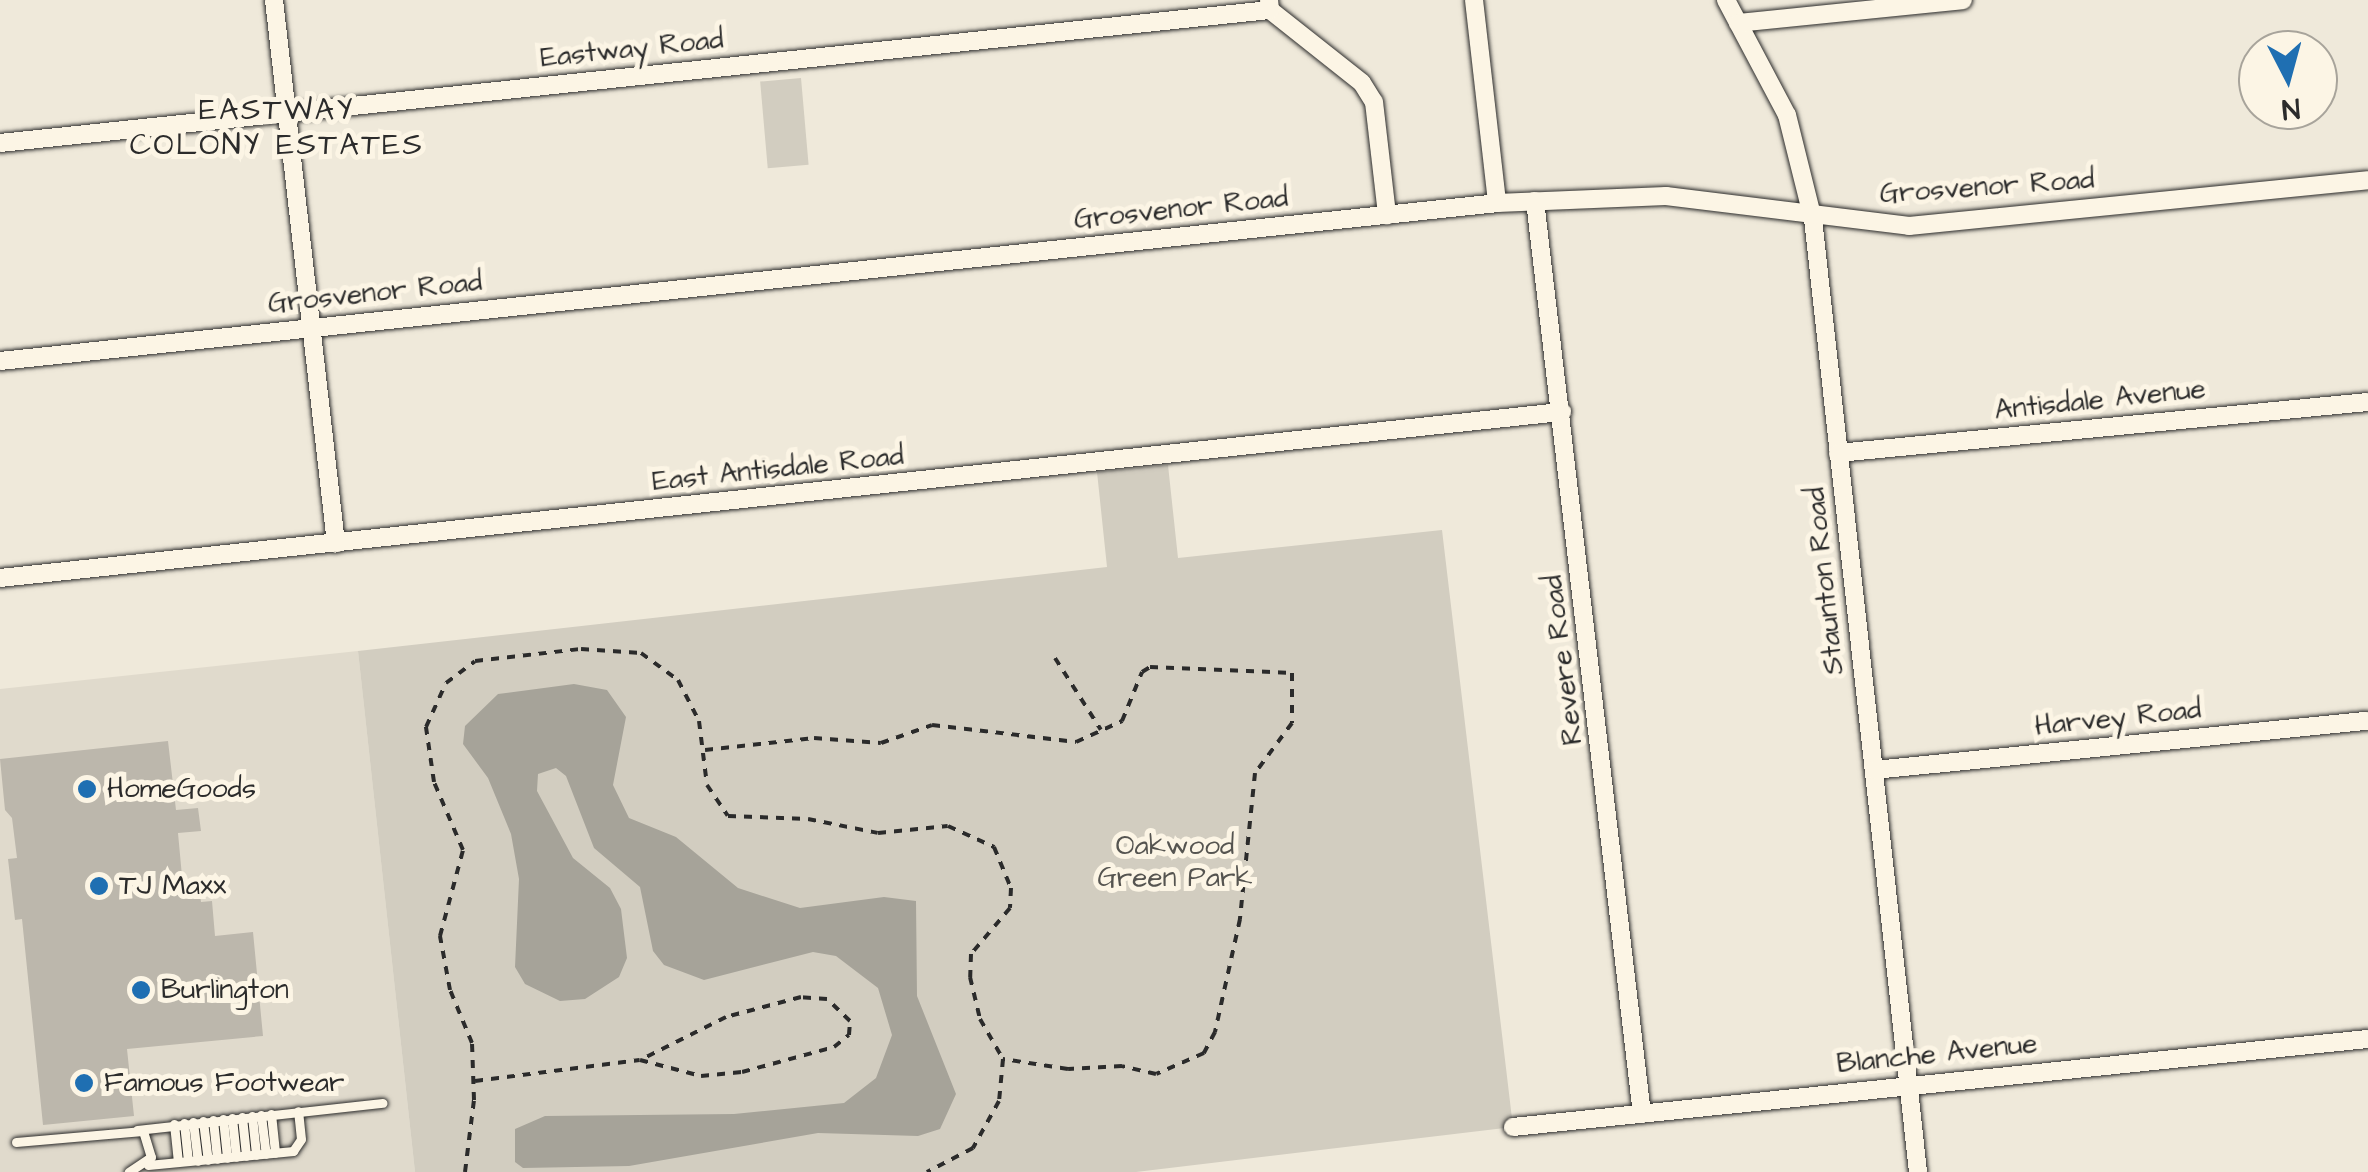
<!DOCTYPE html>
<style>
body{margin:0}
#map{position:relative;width:2368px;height:1172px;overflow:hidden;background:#efe9da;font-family:"Architects Daughter",sans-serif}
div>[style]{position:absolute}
.built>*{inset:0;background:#e0dacc}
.green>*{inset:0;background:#d2cdc0;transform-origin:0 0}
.water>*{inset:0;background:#a6a399}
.building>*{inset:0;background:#bcb7ac}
.path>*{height:4px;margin-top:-2px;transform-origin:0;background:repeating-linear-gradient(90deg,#2b2b2b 0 8px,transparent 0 16px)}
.roads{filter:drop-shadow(0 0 2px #2b2b2b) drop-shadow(0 0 2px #2b2b2b)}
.lane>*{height:9px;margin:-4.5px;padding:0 4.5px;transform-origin:4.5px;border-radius:4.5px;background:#fcf5e5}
.street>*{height:18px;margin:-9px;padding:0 9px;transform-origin:9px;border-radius:9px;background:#fcf5e5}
.dots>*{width:28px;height:28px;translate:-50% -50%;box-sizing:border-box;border:5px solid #fcf5e5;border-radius:50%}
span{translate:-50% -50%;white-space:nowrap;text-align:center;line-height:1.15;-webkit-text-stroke:10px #fcf5e5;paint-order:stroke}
.street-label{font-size:28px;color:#2b2b2b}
.poi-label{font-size:28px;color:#2b2b2b}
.left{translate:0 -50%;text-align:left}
.park-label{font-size:28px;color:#555450}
.neighbourhood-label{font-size:30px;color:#2b2b2b;letter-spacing:2.5px}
.north{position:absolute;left:2238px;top:30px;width:100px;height:100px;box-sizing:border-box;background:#fcf5e5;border:2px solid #a8a49b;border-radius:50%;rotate:174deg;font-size:28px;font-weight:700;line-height:40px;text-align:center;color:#2b2b2b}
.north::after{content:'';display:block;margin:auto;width:35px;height:45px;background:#1f6fb2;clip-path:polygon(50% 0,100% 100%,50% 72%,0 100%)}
</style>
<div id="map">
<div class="built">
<i style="clip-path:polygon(358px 651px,415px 1172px,0 1172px,0 689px)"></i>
</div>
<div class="green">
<i style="left:801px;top:78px;width:87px;height:41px;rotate:85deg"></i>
<i style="clip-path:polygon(1168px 465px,1178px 558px,1442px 530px,1513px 1127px,1136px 1172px,415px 1172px,358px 651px,1107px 567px,1097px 472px)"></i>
</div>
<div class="water">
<i style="clip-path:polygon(574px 684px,607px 690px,626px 717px,613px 785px,629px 818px,676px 837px,738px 888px,800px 908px,884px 897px,916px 901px,917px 996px,956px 1094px,940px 1129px,918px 1136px,818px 1133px,629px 1166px,523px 1168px,515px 1162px,515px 1129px,545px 1116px,734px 1114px,844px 1103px,876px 1078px,892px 1035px,878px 988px,836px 956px,813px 952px,704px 980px,664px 965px,653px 951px,640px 887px,594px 848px,566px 776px,556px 768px,538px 774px,537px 791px,573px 858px,610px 888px,621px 909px,627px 958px,619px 977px,585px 999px,560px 1001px,525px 984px,515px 967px,519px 879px,511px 834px,488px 778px,463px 744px,465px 726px,498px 694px)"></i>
</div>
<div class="building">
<i style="clip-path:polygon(168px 741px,176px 810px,198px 808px,201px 831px,178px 833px,183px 887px,199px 885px,201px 902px,212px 901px,215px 936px,253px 932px,263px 1036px,127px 1049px,134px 1116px,43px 1125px,22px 919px,15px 920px,8px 859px,17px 858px,12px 818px,5px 810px,0 759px)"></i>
</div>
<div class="path">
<i style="left:1055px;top:658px;width:85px;rotate:57.4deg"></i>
<i style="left:705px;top:750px;width:110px;rotate:-6.3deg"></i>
<i style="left:814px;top:738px;width:67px;rotate:4.3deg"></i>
<i style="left:881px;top:743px;width:54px;rotate:-19.4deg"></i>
<i style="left:932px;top:725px;width:145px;rotate:6.7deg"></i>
<i style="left:1076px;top:742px;width:51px;rotate:-24.5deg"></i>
<i style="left:1122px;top:721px;width:53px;rotate:-67.8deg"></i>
<i style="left:1142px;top:672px;width:9px;rotate:-32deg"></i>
<i style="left:1150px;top:667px;width:142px;rotate:2.4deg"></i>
<i style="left:1292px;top:673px;width:50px;rotate:90deg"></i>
<i style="left:1292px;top:723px;width:62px;rotate:126.5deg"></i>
<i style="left:1255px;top:773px;width:147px;rotate:95.9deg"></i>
<i style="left:1240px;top:919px;width:116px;rotate:102.5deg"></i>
<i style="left:1215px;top:1032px;width:24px;rotate:118deg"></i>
<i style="left:1204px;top:1053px;width:52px;rotate:156.4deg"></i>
<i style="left:1156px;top:1074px;width:35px;rotate:-167deg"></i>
<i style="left:1122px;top:1066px;width:54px;rotate:176.8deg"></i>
<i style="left:1068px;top:1069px;width:66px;rotate:-171.3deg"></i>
<i style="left:475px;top:1081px;width:166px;rotate:-7.3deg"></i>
<i style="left:640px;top:1060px;width:63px;rotate:14.7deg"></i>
<i style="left:701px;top:1076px;width:41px;rotate:-5.6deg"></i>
<i style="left:742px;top:1072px;width:95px;rotate:-15.2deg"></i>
<i style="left:834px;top:1047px;width:19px;rotate:-39deg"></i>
<i style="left:849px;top:1035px;width:14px;rotate:-86deg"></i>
<i style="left:850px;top:1021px;width:32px;rotate:-136deg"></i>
<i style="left:827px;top:999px;width:26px;rotate:-176deg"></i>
<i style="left:801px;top:997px;width:78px;rotate:165.1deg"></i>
<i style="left:726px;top:1017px;width:96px;rotate:153.4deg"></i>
<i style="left:465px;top:1172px;width:73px;rotate:-82.9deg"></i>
<i style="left:474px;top:1100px;width:57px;rotate:-92deg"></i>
<i style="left:472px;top:1043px;width:57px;rotate:-112.5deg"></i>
<i style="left:450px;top:990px;width:55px;rotate:-100.5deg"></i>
<i style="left:440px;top:936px;width:89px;rotate:-75deg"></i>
<i style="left:463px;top:850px;width:74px;rotate:-113.1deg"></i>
<i style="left:434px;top:782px;width:56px;rotate:-98.3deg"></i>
<i style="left:426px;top:727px;width:48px;rotate:-65.6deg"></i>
<i style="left:446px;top:683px;width:36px;rotate:-37deg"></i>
<i style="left:475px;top:661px;width:107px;rotate:-6.5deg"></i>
<i style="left:581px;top:649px;width:60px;rotate:3.8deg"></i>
<i style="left:641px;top:653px;width:46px;rotate:36.1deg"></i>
<i style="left:678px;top:680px;width:46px;rotate:62.9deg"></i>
<i style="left:699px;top:721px;width:64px;rotate:82.9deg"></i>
<i style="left:707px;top:785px;width:37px;rotate:56deg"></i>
<i style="left:728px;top:816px;width:80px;rotate:2.1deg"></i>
<i style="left:808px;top:819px;width:71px;rotate:11.3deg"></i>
<i style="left:878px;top:833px;width:70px;rotate:-5.7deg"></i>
<i style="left:948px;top:826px;width:51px;rotate:24.5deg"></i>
<i style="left:994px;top:847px;width:44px;rotate:67.5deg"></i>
<i style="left:1011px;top:888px;width:20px;rotate:93deg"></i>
<i style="left:1010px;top:908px;width:60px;rotate:130.3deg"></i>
<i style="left:971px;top:954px;width:23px;rotate:92deg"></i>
<i style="left:970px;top:977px;width:43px;rotate:76.6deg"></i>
<i style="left:980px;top:1019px;width:46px;rotate:60.1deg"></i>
<i style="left:1003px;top:1059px;width:42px;rotate:95.4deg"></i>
<i style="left:999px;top:1101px;width:54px;rotate:119deg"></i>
<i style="left:973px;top:1148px;width:52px;rotate:152.4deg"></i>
</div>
<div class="roads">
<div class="lane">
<i style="left:271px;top:1114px;width:39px;rotate:84deg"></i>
<i style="left:261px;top:1115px;width:39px;rotate:83deg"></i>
<i style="left:252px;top:1116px;width:39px;rotate:84deg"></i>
<i style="left:242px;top:1117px;width:39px;rotate:84deg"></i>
<i style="left:232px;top:1118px;width:39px;rotate:84deg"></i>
<i style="left:223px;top:1119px;width:39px;rotate:84deg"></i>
<i style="left:213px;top:1120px;width:39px;rotate:84deg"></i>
<i style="left:203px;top:1121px;width:39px;rotate:83deg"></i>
<i style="left:193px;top:1122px;width:39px;rotate:83deg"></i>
<i style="left:184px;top:1123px;width:38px;rotate:84deg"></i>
<i style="left:174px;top:1124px;width:38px;rotate:84deg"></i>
<i style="left:137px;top:1130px;width:247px;rotate:-6.3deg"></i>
<i style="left:16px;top:1142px;width:127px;rotate:-5deg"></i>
<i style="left:143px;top:1131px;width:27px;rotate:73deg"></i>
<i style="left:151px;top:1157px;width:27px;rotate:146deg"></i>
<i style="left:148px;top:1165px;width:146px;rotate:-5.5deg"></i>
<i style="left:293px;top:1151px;width:14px;rotate:-56deg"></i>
<i style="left:301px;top:1139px;width:28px;rotate:-96deg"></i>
</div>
<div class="street">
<i style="left:274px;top:0;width:547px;rotate:83.49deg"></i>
<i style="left:1269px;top:0;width:10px;rotate:84deg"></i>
<i style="left:1270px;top:10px;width:117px;rotate:38.4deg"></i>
<i style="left:1362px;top:83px;width:22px;rotate:58deg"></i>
<i style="left:1374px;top:102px;width:114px;rotate:83.4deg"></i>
<i style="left:1474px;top:0;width:204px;rotate:83.5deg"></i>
<i style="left:1726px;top:0;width:130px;rotate:62.1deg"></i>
<i style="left:1787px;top:115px;width:107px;rotate:76deg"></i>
<i style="left:1813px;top:219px;width:959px;rotate:83.71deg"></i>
<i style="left:1738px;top:23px;width:226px;rotate:-5.8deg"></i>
<i style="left:0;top:143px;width:1277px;rotate:-5.98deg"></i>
<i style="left:1535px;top:201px;width:919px;rotate:83.32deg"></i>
<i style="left:0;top:361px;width:1505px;rotate:-6.02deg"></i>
<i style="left:1497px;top:203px;width:169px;rotate:-2.4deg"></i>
<i style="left:1666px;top:196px;width:245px;rotate:7deg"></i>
<i style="left:1909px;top:226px;width:461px;rotate:-5.7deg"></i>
<i style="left:1838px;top:453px;width:532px;rotate:-5.5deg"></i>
<i style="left:0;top:578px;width:1571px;rotate:-6.07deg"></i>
<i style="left:1874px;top:770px;width:496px;rotate:-5.7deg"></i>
<i style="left:1513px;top:1127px;width:860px;rotate:-5.88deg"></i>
</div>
</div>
<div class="dots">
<i style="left:87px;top:789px;background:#1f6fb2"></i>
<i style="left:99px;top:886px;background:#1f6fb2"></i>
<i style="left:141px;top:990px;background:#1f6fb2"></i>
<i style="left:84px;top:1083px;background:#1f6fb2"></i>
</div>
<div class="street-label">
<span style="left:632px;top:49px;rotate:-6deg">Eastway Road</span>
<span style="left:1987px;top:187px;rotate:-4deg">Grosvenor Road</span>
<span style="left:1181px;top:209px;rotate:-6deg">Grosvenor Road</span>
<span style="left:375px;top:293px;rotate:-6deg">Grosvenor Road</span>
<span style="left:2100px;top:400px;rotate:-6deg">Antisdale Avenue</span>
<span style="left:778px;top:469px;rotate:-6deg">East Antisdale Road</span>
<span style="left:1825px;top:581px;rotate:-96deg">Staunton Road</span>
<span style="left:1563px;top:660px;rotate:-97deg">Revere Road</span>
<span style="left:2118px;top:718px;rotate:-6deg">Harvey Road</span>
<span style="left:1937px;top:1054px;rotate:-6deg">Blanche Avenue</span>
</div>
<div class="poi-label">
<span class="left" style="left:107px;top:789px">HomeGoods</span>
<span class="left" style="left:119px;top:886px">TJ Maxx</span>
<span class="left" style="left:161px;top:990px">Burlington</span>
<span class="left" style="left:104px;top:1083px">Famous Footwear</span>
</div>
<div class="park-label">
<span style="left:1175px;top:862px">Oakwood<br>Green Park</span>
</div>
<div class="neighbourhood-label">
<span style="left:277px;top:127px">EASTWAY<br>COLONY ESTATES</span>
</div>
<div class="north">N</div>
</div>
